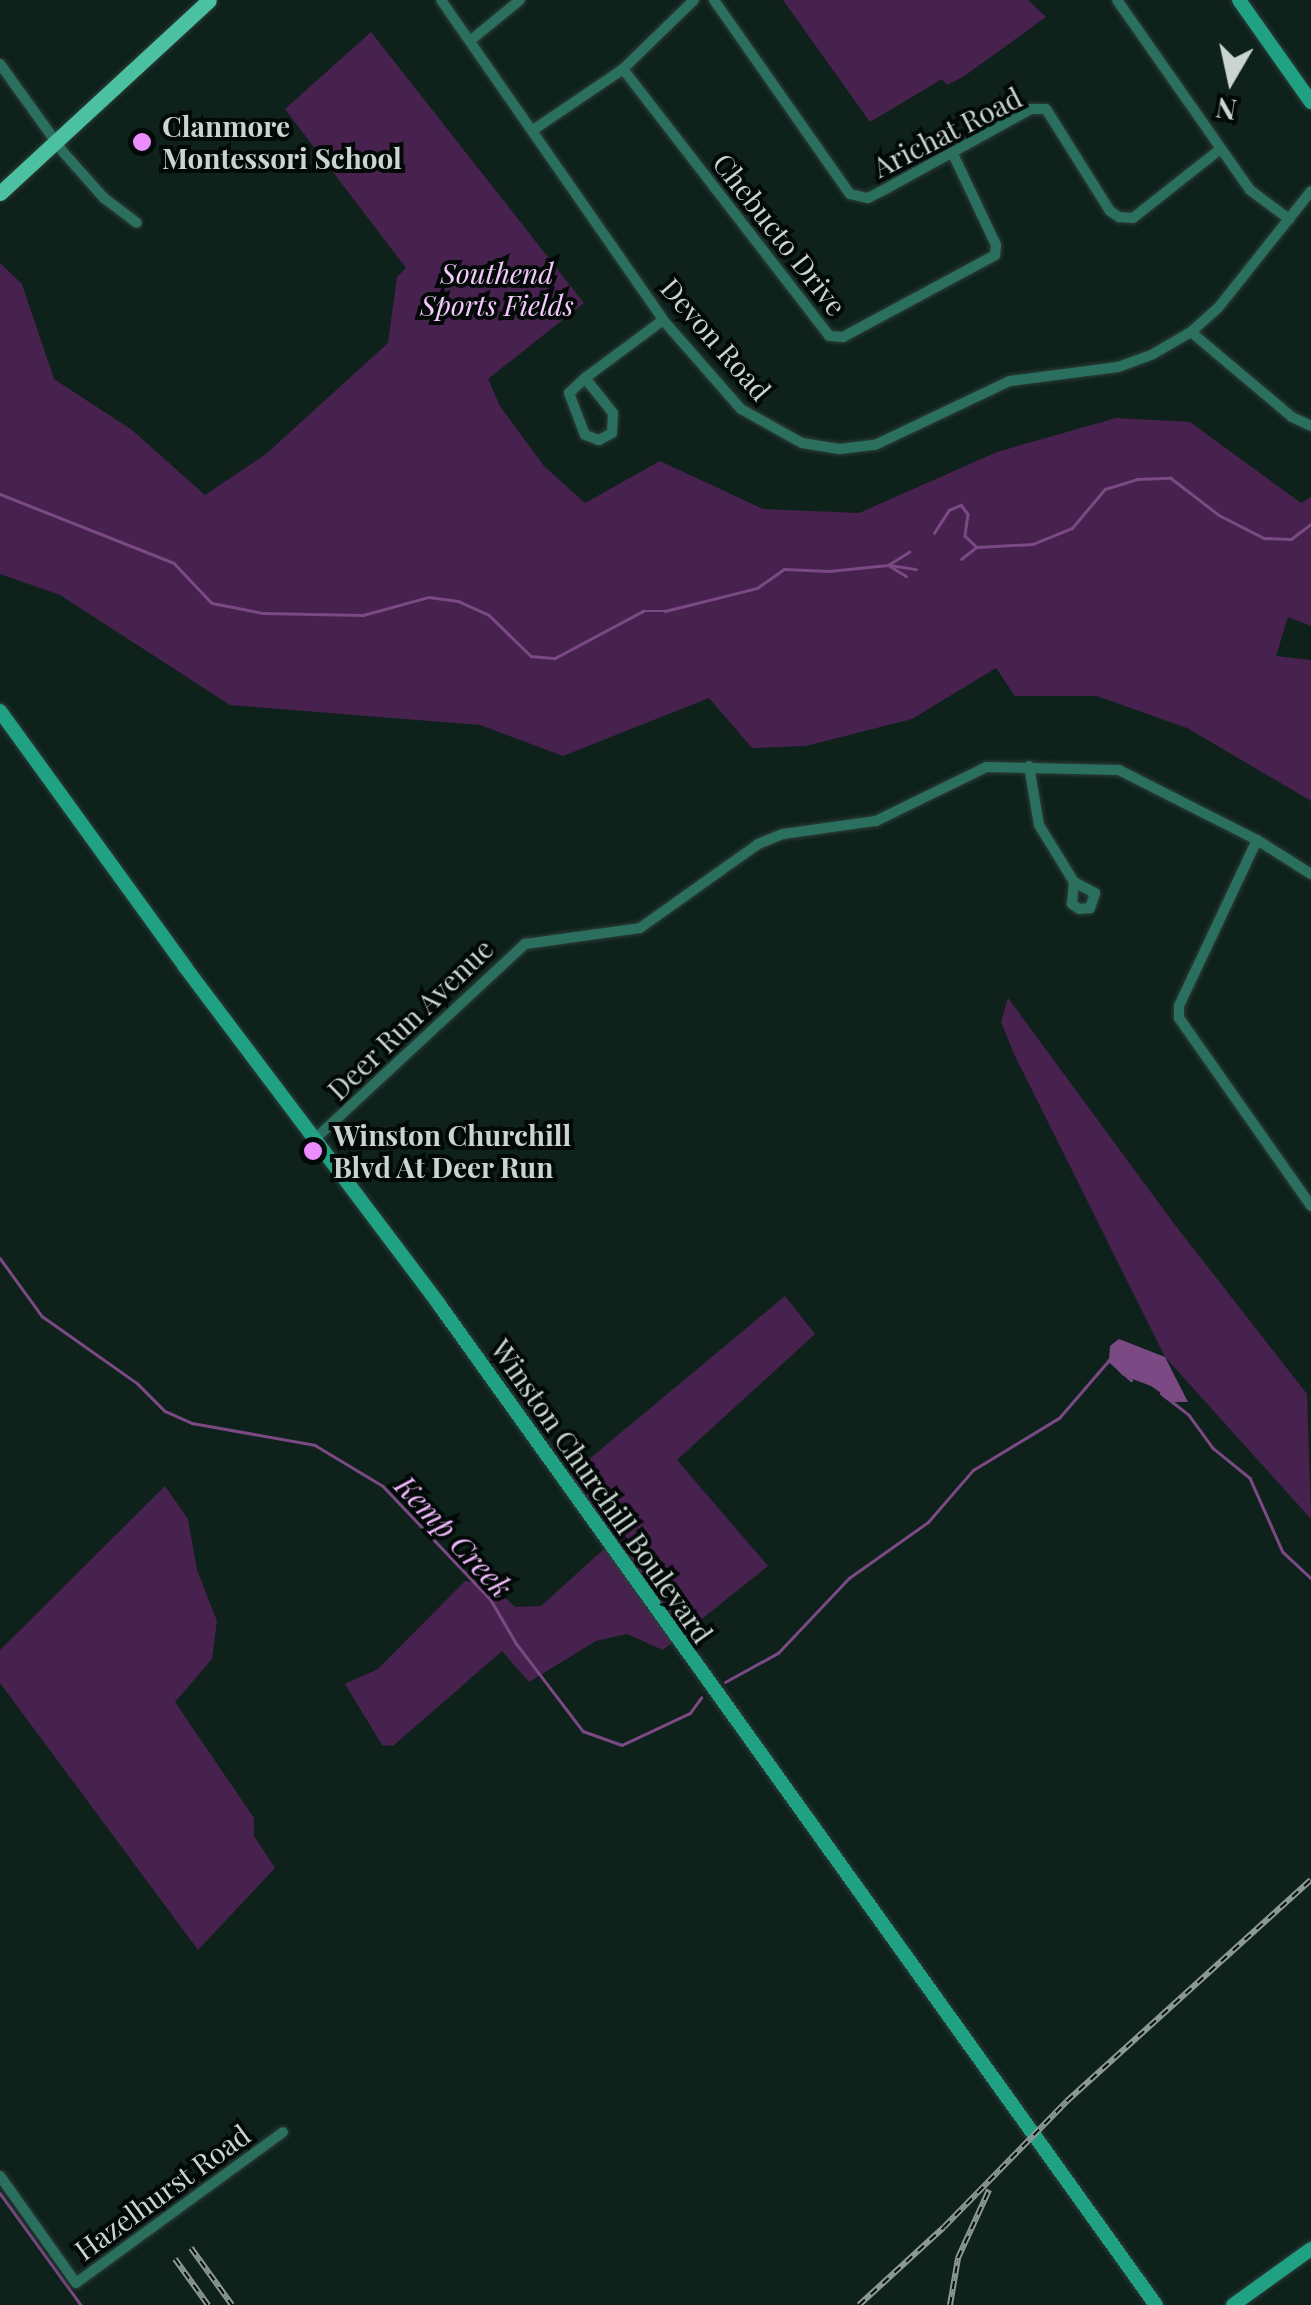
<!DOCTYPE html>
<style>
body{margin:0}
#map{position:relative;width:1311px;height:2305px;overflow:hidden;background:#0e211b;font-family:"Playfair Display",serif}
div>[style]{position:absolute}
.green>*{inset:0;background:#47224e}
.water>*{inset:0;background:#7b4984}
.stream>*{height:2.5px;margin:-1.25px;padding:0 1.25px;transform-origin:1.25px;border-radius:1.25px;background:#7b4984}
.roads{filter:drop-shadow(0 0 2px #2c3e38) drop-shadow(0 0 2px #2c3e38)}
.street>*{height:10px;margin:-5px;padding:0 5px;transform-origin:5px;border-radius:5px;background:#2b705e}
.secondary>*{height:14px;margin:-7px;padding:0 7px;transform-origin:7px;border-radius:7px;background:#20a183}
.primary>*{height:15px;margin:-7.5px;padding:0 7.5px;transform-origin:7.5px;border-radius:7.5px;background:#4cc1a2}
.rail>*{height:6px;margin-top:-3px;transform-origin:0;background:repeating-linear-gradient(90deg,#030907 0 8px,#8b9894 0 16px);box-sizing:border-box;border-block:2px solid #8b9894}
.dots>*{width:28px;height:28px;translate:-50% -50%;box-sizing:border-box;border:5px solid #030907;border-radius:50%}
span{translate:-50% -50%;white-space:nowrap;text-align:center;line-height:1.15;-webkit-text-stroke:8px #030907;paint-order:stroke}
.poi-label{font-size:28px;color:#cad5d1;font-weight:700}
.left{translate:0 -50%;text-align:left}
.street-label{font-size:28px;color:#cad5d1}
.park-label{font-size:28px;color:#f5c9fd;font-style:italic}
.water-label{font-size:30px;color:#f0b6fa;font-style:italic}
.north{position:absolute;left:1181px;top:30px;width:100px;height:100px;-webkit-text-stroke:8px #030907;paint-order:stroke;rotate:189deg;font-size:28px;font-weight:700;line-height:40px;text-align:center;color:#cad5d1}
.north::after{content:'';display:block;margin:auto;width:35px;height:45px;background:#cad5d1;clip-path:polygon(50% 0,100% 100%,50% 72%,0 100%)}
</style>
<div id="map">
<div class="green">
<i style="clip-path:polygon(783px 0,1028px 0,1046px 17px,963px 77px,947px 85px,942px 79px,870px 122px)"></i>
<i style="clip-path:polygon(371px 32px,584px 303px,488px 379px,500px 406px,544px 466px,585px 503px,660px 461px,763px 509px,859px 513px,997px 452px,1116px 418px,1190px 422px,1301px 503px,1311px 497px,1311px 626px,1288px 617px,1276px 656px,1311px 660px,1311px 801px,1187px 728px,1097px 696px,1015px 696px,996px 668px,912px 719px,806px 746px,752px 748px,709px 698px,563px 756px,480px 725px,230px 705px,60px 595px,0 574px,0 263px,22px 284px,54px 379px,132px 430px,205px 495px,266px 454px,388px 343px,397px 277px,406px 268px,285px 109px)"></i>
<i style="clip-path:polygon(1008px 998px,1175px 1225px,1307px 1394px,1311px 1519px,1165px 1357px,1014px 1054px,1001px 1022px)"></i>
<i style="clip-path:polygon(785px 1296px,815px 1334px,677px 1460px,768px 1566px,663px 1650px,627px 1634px,596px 1641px,529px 1682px,502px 1651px,393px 1746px,382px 1745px,345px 1684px,378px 1669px,465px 1581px,492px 1585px,515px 1607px,541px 1606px,615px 1539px,570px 1475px)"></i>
<i style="clip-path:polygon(165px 1486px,188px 1519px,197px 1570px,217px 1621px,212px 1659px,175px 1702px,254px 1818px,254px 1836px,275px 1868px,198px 1950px,0 1683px,0 1650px)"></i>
</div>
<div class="water">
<i style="clip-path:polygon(1119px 1339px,1165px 1357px,1188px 1402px,1174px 1402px,1151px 1386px,1122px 1375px,1109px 1360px,1110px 1346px)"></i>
</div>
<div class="stream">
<i style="left:0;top:494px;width:187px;rotate:21.6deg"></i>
<i style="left:174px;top:563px;width:55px;rotate:46.5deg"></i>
<i style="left:212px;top:603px;width:52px;rotate:11.1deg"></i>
<i style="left:263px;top:613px;width:100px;rotate:1.1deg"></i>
<i style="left:363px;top:615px;width:68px;rotate:-15.3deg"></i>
<i style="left:429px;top:597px;width:29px;rotate:8deg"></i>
<i style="left:458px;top:601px;width:34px;rotate:24deg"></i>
<i style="left:489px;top:615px;width:59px;rotate:44.3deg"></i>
<i style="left:531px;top:656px;width:24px;rotate:5deg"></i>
<i style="left:555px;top:658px;width:100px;rotate:-28.1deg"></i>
<i style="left:643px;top:611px;width:22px"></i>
<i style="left:665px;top:611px;width:95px;rotate:-14deg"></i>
<i style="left:757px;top:588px;width:33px;rotate:-35deg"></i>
<i style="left:784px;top:569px;width:45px;rotate:2.5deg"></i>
<i style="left:829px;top:571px;width:59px;rotate:-5.8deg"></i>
<i style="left:888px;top:565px;width:25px;rotate:-32deg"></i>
<i style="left:934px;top:533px;width:27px;rotate:-57deg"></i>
<i style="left:949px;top:510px;width:13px;rotate:-23deg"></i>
<i style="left:961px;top:505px;width:11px;rotate:52deg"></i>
<i style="left:968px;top:514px;width:22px;rotate:98deg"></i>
<i style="left:965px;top:536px;width:16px;rotate:43deg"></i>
<i style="left:977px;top:547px;width:56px;rotate:-3.1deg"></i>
<i style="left:1033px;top:544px;width:42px;rotate:-22.3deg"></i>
<i style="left:1072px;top:528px;width:51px;rotate:-49.8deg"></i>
<i style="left:1105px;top:489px;width:34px;rotate:-17deg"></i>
<i style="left:1137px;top:479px;width:34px;rotate:-2deg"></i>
<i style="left:1171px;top:478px;width:61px;rotate:37.6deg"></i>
<i style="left:1219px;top:515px;width:51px;rotate:27.1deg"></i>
<i style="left:1264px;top:538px;width:27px;rotate:2deg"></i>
<i style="left:1291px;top:539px;width:25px;rotate:-37deg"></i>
<i style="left:961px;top:559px;width:18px;rotate:-38deg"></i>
<i style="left:890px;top:565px;width:26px;rotate:9deg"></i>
<i style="left:890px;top:566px;width:19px;rotate:32deg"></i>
<i style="left:0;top:1258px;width:72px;rotate:54.1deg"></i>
<i style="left:42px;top:1316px;width:116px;rotate:35.2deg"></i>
<i style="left:137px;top:1383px;width:40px;rotate:45deg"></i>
<i style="left:165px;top:1411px;width:30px;rotate:24deg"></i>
<i style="left:192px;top:1423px;width:125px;rotate:10.1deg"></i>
<i style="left:315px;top:1445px;width:79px;rotate:31.1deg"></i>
<i style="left:383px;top:1486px;width:157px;rotate:46.5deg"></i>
<i style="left:491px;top:1600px;width:50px;rotate:59.8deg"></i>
<i style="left:516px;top:1643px;width:111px;rotate:52.7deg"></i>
<i style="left:583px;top:1731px;width:41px;rotate:19.7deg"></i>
<i style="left:622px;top:1745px;width:75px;rotate:-25.2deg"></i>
<i style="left:690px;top:1713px;width:19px;rotate:-54deg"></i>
<i style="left:1161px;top:1393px;width:36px;rotate:38deg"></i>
<i style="left:1189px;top:1415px;width:41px;rotate:54deg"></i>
<i style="left:1213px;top:1448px;width:48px;rotate:39deg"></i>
<i style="left:1250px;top:1478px;width:81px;rotate:66deg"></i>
<i style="left:1283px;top:1552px;width:38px;rotate:43deg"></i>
<i style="left:725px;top:1682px;width:60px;rotate:-28.7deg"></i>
<i style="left:778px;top:1653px;width:103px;rotate:-46.6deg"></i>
<i style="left:849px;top:1578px;width:97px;rotate:-35.3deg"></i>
<i style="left:928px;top:1522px;width:69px;rotate:-49.1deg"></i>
<i style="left:973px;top:1470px;width:100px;rotate:-31.2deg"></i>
<i style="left:1059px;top:1418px;width:77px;rotate:-49.2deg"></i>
<i style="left:1109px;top:1360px;width:30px;rotate:42deg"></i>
<i style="left:0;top:2193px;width:138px;rotate:54.1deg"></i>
</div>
<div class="roads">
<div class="street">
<i style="left:441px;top:0;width:389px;rotate:55.2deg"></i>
<i style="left:663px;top:320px;width:118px;rotate:48.8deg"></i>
<i style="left:741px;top:409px;width:70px;rotate:29.1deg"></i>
<i style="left:802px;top:443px;width:38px;rotate:9deg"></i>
<i style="left:840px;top:449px;width:35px;rotate:-7deg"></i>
<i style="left:875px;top:445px;width:149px;rotate:-25.4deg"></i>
<i style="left:1010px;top:381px;width:109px;rotate:-7.4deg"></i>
<i style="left:1118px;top:367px;width:37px;rotate:-20deg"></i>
<i style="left:1153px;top:354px;width:44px;rotate:-30.1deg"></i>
<i style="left:1191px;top:332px;width:36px;rotate:-42deg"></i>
<i style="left:1218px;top:308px;width:149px;rotate:-51.5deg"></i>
<i style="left:714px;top:0;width:237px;rotate:55deg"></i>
<i style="left:850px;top:194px;width:18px;rotate:13deg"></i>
<i style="left:868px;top:198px;width:13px;rotate:-27deg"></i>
<i style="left:880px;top:192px;width:172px;rotate:-28.8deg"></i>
<i style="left:1031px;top:109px;width:15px"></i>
<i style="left:1046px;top:109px;width:120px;rotate:57.9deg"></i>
<i style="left:1110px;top:211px;width:11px;rotate:34deg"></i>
<i style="left:1119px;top:217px;width:14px;rotate:4deg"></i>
<i style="left:1133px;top:218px;width:110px;rotate:-38.3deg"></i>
<i style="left:1117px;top:0;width:232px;rotate:55deg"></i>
<i style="left:1250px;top:190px;width:49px;rotate:36.6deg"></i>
<i style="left:471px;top:40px;width:63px;rotate:-39.2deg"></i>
<i style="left:0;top:64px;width:110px;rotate:54.3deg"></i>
<i style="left:64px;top:153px;width:60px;rotate:48.4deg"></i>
<i style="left:104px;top:198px;width:41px;rotate:37.1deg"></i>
<i style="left:623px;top:69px;width:337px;rotate:52.3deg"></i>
<i style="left:829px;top:336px;width:14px;rotate:4deg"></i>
<i style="left:843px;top:337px;width:173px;rotate:-28.3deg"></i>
<i style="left:995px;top:255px;width:10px;rotate:-84deg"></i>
<i style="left:996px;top:245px;width:101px;rotate:-115.3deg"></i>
<i style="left:533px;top:130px;width:109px;rotate:-34.1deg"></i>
<i style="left:623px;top:69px;width:99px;rotate:-44.2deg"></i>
<i style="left:1191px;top:332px;width:132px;rotate:40.1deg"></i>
<i style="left:1292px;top:417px;width:21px;rotate:25deg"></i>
<i style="left:585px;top:378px;width:45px;rotate:51.3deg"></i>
<i style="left:613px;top:413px;width:20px;rotate:93deg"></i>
<i style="left:612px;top:433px;width:15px;rotate:152deg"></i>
<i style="left:599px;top:440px;width:15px;rotate:-160deg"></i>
<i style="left:585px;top:435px;width:45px;rotate:-110.9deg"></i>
<i style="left:569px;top:393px;width:22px;rotate:-43deg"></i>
<i style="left:585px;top:378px;width:97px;rotate:-36.6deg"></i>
<i style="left:1029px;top:766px;width:60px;rotate:80.4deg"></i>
<i style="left:1039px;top:825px;width:67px;rotate:58.4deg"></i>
<i style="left:1257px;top:840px;width:183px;rotate:115.2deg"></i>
<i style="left:1179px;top:1006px;width:12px;rotate:90deg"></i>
<i style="left:1179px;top:1018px;width:230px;rotate:54.9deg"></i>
<i style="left:1074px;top:882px;width:24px;rotate:28deg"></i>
<i style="left:1095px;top:893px;width:16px;rotate:108deg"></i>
<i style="left:1090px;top:908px;width:11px;rotate:175deg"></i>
<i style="left:1079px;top:909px;width:9px;rotate:-144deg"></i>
<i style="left:1072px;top:904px;width:22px;rotate:-85deg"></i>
<i style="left:315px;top:1139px;width:287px;rotate:-42.9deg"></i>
<i style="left:525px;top:944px;width:116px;rotate:-7.9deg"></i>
<i style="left:640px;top:928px;width:145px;rotate:-35.4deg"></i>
<i style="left:758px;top:844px;width:27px;rotate:-22deg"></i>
<i style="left:783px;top:834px;width:94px;rotate:-8deg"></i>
<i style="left:876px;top:821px;width:123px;rotate:-26.1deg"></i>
<i style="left:986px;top:767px;width:133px;rotate:1.3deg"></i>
<i style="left:1119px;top:770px;width:155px;rotate:26.9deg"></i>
<i style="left:1257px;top:840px;width:64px;rotate:32.2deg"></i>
<i style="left:0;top:2176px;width:131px;rotate:54.6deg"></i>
<i style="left:76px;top:2283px;width:256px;rotate:-36.1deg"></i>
</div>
<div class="secondary">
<i style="left:1239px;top:0;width:125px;rotate:54.8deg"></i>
<i style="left:0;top:711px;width:316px;rotate:54.1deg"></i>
<i style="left:185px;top:967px;width:421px;rotate:53deg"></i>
<i style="left:438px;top:1303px;width:1233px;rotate:54.38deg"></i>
<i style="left:1233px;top:2305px;width:96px;rotate:-35.7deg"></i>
</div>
<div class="primary">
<i style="left:0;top:193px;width:284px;rotate:-42.7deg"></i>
</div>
</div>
<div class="rail">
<i style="left:191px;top:2248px;width:70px;rotate:54.3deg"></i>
<i style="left:175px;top:2259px;width:57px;rotate:54.3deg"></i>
<i style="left:859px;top:2305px;width:115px;rotate:-42.5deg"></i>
<i style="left:944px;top:2227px;width:176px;rotate:-45.7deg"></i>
<i style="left:1067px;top:2101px;width:329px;rotate:-42.2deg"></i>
<i style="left:950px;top:2305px;width:48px;rotate:-80.3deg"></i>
<i style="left:958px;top:2258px;width:75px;rotate:-65.5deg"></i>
</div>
<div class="dots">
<i style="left:142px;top:142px;background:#eb8dfc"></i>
<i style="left:313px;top:1151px;background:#eb8dfc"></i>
</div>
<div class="poi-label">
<span class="left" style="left:162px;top:142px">Clanmore<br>Montessori School</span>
<span class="left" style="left:333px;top:1151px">Winston Churchill<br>Blvd At Deer Run</span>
</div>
<div class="street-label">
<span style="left:947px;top:132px;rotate:-27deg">Arichat Road</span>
<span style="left:780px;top:234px;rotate:52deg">Chebucto Drive</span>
<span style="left:716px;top:339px;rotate:49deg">Devon Road</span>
<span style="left:410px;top:1019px;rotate:-44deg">Deer Run Avenue</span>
<span style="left:602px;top:1491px;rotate:55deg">Winston Churchill Boulevard</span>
<span style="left:162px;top:2192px;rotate:-36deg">Hazelhurst Road</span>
</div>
<div class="park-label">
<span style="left:497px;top:289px">Southend<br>Sports Fields</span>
</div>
<div class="water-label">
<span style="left:454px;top:1536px;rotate:47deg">Kemp Creek</span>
</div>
<div class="north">N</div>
</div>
